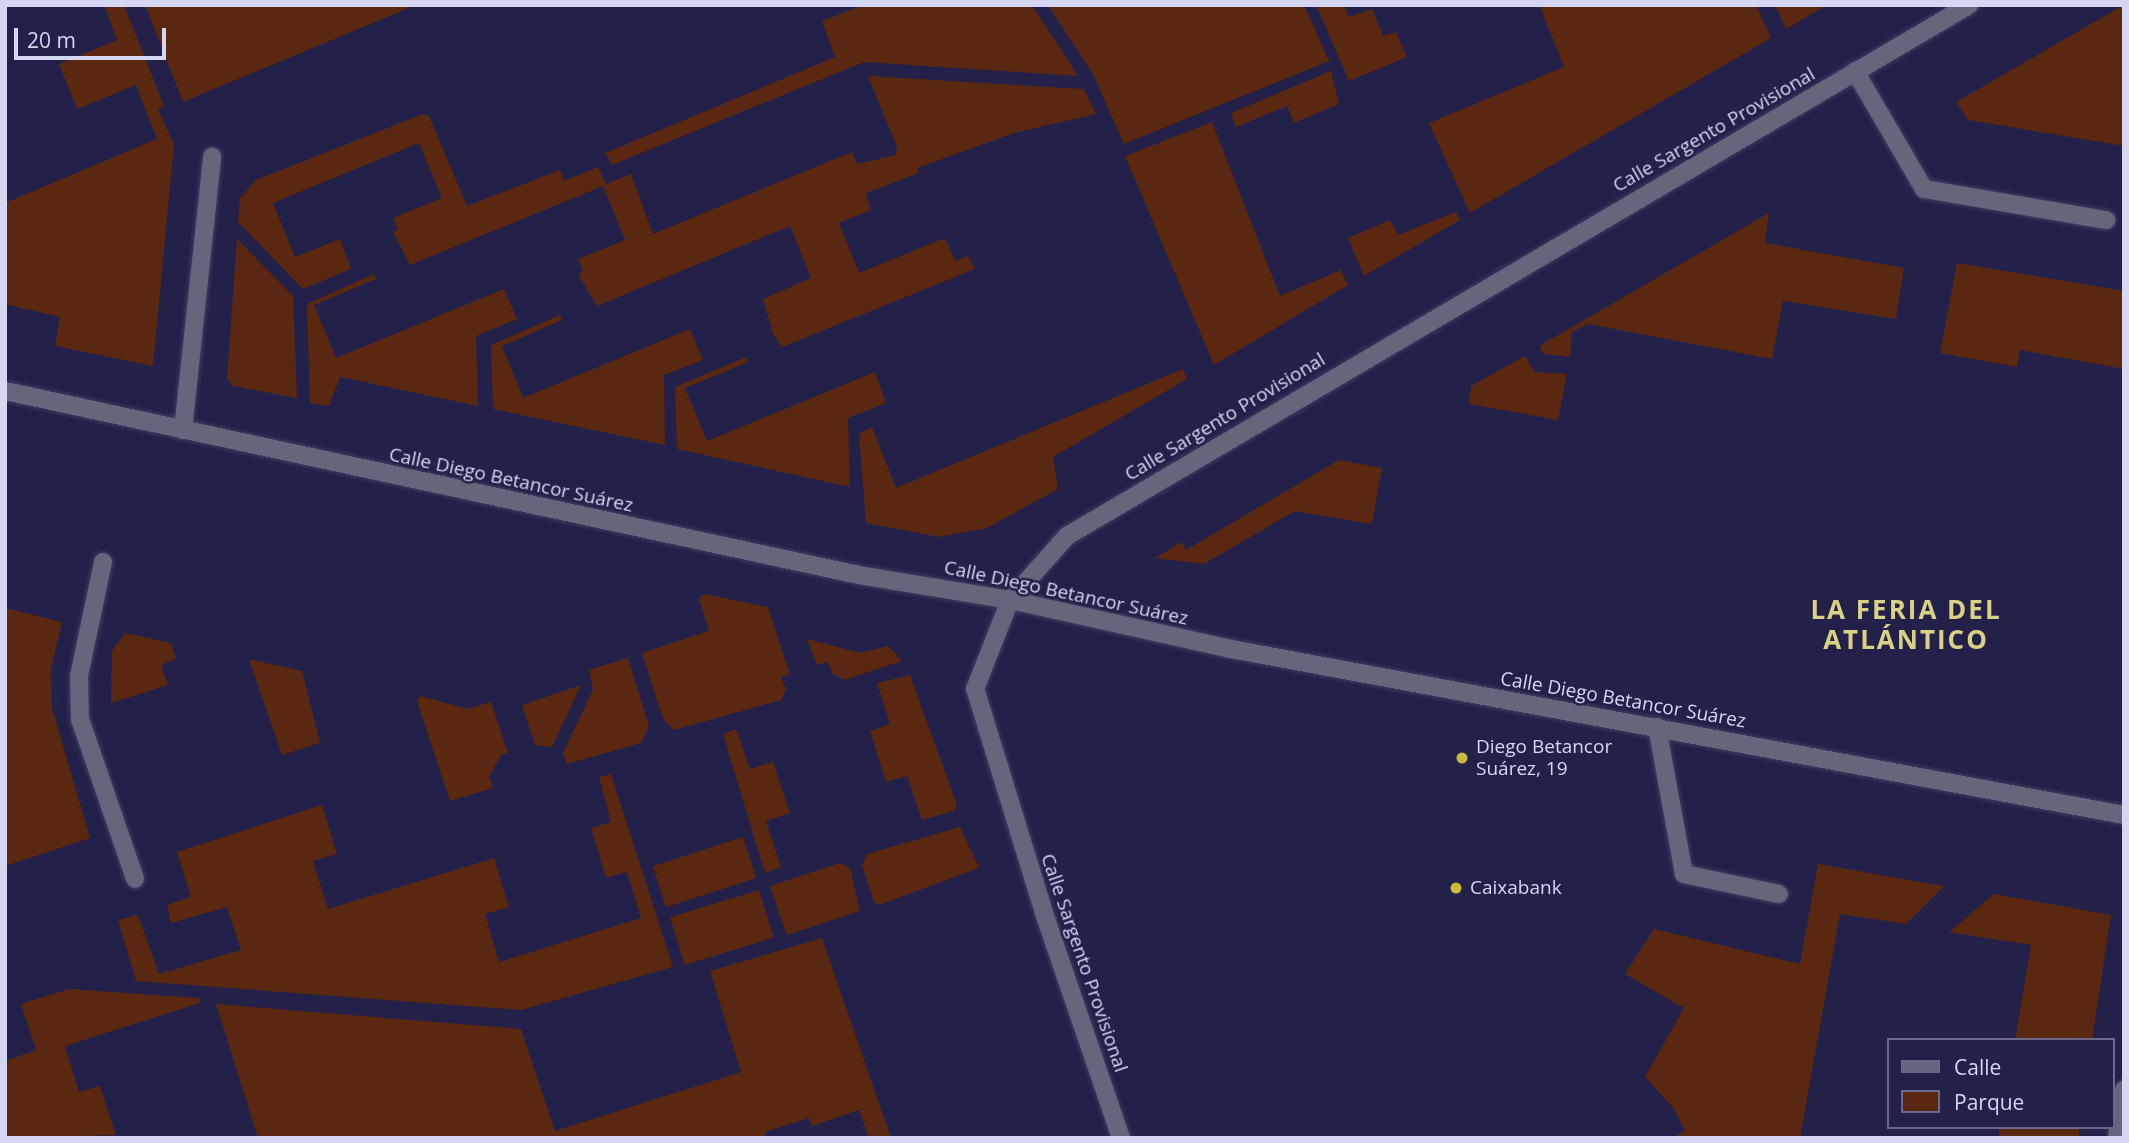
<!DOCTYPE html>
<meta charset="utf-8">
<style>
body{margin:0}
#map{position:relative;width:2129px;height:1143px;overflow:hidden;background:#232049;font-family:"Open Sans",sans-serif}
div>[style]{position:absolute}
.green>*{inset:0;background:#5a2811;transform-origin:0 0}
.roads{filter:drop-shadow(0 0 2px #3f3d64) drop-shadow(0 0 2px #3f3d64)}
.minor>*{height:18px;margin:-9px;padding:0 9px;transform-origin:9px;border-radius:9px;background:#65667b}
.dots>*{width:19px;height:19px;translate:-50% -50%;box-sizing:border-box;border:4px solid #232049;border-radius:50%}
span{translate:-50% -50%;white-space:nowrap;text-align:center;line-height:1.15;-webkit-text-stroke:5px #232049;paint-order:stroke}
.street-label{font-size:19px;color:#d5d6f1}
.poi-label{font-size:19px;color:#d5d6f1}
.left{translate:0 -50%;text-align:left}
.district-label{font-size:26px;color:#d9d284;font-weight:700;letter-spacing:2px}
.frame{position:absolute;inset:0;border:7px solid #d5d6f1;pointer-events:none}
.legend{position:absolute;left:1887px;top:1038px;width:228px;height:91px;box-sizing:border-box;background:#232049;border:2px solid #6a698c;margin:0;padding:9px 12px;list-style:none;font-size:21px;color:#d5d6f1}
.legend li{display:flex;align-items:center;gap:14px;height:35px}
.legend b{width:35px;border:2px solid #6a698c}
.scale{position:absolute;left:14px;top:28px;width:152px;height:32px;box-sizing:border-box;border:4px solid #d5d6f1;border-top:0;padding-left:9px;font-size:21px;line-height:24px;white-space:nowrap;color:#d5d6f1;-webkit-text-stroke:5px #232049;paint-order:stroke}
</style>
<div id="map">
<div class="green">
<i style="clip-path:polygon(104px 5px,124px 5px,164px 106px,158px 109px,174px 145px,153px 366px,55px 346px,60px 317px,5px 304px,5px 203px,157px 139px,136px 85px,77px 109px,59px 64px,117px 40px)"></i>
<i style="clip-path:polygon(145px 5px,416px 5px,183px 102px)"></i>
<i style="clip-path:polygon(864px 5px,1032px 5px,1078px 76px,864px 62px,612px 165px,605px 153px,835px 57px,822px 21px)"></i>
<i style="clip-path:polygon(1048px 5px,1304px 5px,1329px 61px,1124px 144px,1093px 74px)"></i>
<i style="clip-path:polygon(1316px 5px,1344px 5px,1349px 17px,1372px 9px,1383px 36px,1396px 32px,1407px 57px,1349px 81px)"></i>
<i style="clip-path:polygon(1546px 5px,1756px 5px,1771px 38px,1470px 213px,1429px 123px,1564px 67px,1540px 7px)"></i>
<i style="clip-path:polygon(1775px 5px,1827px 5px,1786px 29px)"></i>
<i style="clip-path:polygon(2124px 5px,2124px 146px,1968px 120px,1956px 102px)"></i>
<i style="clip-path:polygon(1331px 71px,1339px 104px,1294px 123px,1287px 106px,1236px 127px,1231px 113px)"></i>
<i style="clip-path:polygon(868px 76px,1084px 89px,1096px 114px,1014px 133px,917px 168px,919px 173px,866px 193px,871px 210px,839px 223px,859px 273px,945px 238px,955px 261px,968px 256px,975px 269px,782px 347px,773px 334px,763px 299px,811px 278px,790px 226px,597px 306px,578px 274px,583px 271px,578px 259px,625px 240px,603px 186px,410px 265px,393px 232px,398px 230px,393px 218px,442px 198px,419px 143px,273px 203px,295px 257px,340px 239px,351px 269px,303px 289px,238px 222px,240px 198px,256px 180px,423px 114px,429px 116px,467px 206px,560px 170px,564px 181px,598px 167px,606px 184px,631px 174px,653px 234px,852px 152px,857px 164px,896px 155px,897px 147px)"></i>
<i style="clip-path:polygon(1212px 122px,1280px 296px,1341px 270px,1348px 285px,1214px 365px,1125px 156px)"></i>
<i style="clip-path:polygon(1456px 212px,1460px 220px,1364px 276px,1348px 238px,1390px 220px,1398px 235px)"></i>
<i style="clip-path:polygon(1769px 213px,1765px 243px,1904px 268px,1896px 319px,1783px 301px,1772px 359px,1588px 324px,1572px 332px,1570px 357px,1544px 354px,1539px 346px)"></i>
<i style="clip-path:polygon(237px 239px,293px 296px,297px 398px,233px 386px,227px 378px)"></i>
<i style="clip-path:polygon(1957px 263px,2124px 291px,2124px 369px,2020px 350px,2017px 367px,1940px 353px)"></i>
<i style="clip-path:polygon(374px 274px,376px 279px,314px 305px,336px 358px,504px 289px,517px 319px,476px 336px,478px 406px,340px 377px,329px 406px,310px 403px,307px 304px)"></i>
<i style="clip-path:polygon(560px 315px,562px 320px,502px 346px,523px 398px,690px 329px,703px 360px,664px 375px,665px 445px,493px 409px,491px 345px)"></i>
<i style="clip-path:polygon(1525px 356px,1535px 372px,1567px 374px,1558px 420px,1469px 404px,1471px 386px)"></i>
<i style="clip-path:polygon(746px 357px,748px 362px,685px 388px,707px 441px,875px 372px,886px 403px,848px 418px,850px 487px,677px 449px,675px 387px)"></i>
<i style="clip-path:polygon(1183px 369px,1187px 379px,1053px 457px,1058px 489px,987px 528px,939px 537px,866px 523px,859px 434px,872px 427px,896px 488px)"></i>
<i style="clip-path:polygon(1339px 460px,1382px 468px,1372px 524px,1295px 511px,1204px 564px,1155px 558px,1181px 542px,1186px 550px)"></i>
<i style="clip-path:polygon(704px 594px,768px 607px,790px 675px,781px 676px,786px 690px,781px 700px,674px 730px,663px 719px,642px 653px,709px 631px,699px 599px)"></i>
<i style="clip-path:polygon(5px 608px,62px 622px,51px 669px,52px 708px,90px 838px,5px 866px)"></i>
<i style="clip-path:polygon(125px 633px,171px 643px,176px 659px,161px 665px,168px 685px,111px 703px,112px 651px)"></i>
<i style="clip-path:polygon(807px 639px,860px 653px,888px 646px,902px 661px,844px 680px,832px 673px,828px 662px,817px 665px)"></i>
<i style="clip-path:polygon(628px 658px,649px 726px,641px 743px,567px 764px,563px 753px,593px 690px,589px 670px)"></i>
<i style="clip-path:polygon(249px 659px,302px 671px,320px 743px,282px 755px)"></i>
<i style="clip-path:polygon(910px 675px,957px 805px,954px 811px,922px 820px,907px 776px,886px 782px,870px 731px,890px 724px,877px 683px)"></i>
<i style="clip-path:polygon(581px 685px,552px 747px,535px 745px,522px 705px)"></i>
<i style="clip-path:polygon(421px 696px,467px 709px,491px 702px,508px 753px,502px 754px,489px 776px,493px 788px,450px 801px,417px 701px)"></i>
<i style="clip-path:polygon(736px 729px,750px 769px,773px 762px,790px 813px,766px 821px,781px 867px,765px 873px,723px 734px)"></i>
<i style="clip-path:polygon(611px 774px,673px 967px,521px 1010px,136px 981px,118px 920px,138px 915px,159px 974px,241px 950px,227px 907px,171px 923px,167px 905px,191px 897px,177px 852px,322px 805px,337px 854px,313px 861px,328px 909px,494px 858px,509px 907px,485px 914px,499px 962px,641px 918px,627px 872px,606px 878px,591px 828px,611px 822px,599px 777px)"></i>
<i style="clip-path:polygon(960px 827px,979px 868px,879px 905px,874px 902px,862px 865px,867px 854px)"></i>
<i style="left:743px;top:837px;width:43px;height:95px;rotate:72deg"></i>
<i style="clip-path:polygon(840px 863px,850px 868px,860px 911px,787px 935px,770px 886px)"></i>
<i style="clip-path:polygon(1818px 864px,1944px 886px,1906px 924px,1840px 914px,1800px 1138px,1672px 1138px,1685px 1131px,1675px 1110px,1645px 1077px,1684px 1008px,1625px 974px,1654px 929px,1800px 964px)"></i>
<i style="left:759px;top:890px;width:50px;height:93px;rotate:73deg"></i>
<i style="clip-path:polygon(1994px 894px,2111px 915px,2092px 1040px,2015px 1040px,2031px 945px,1949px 932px)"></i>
<i style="clip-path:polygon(822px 938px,891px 1138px,869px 1138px,859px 1110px,812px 1126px,809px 1118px,765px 1132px,766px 1138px,258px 1138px,216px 1004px,521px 1029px,555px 1131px,741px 1072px,710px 971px)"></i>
<i style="clip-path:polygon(69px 989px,199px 998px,200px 1003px,65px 1046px,79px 1092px,100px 1086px,116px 1135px,5px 1138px,5px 1061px,36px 1050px,21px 1004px)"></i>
<i style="left:1999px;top:1127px;width:80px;height:11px"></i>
</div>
<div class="roads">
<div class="minor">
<i style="left:1855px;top:71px;width:137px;rotate:59.7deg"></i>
<i style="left:1924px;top:189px;width:185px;rotate:9.7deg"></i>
<i style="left:5px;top:391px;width:874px;rotate:12.16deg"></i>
<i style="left:859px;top:575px;width:153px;rotate:9.4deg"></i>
<i style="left:1010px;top:600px;width:226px;rotate:12.5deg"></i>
<i style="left:1231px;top:649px;width:908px;rotate:10.53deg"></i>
<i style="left:183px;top:430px;width:275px;rotate:-83.9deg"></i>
<i style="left:103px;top:562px;width:116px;rotate:101.9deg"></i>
<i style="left:79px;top:676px;width:43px;rotate:88.7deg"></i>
<i style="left:80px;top:719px;width:169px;rotate:71deg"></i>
<i style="left:1657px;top:727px;width:149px;rotate:79.6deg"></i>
<i style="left:1684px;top:874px;width:97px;rotate:11.9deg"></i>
<i style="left:1121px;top:1138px;width:235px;rotate:-108.9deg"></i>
<i style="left:1045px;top:916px;width:238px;rotate:-107.1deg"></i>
<i style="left:975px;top:689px;width:96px;rotate:-68.5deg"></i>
<i style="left:1010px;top:600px;width:86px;rotate:-48.3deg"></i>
<i style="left:1067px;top:536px;width:1047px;rotate:-30.48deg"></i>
<i style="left:2117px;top:1138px;width:49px;rotate:-81.7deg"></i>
</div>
</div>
<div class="dots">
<i style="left:1462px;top:758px;background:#c6bb3c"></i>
<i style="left:1456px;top:888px;background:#c6bb3c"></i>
</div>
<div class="street-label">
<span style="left:1714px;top:130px;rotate:-30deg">Calle Sargento Provisional</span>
<span style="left:1225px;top:417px;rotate:-31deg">Calle Sargento Provisional</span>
<span style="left:511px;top:480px;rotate:12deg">Calle Diego Betancor Suárez</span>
<span style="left:1066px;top:593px;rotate:12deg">Calle Diego Betancor Suárez</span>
<span style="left:1623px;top:700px;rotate:10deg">Calle Diego Betancor Suárez</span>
<span style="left:1084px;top:963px;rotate:71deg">Calle Sargento Provisional</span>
</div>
<div class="poi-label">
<span class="left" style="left:1476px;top:758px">Diego Betancor<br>Suárez, 19</span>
<span class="left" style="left:1470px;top:888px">Caixabank</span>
</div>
<div class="district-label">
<span style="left:1906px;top:625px">LA FERIA DEL<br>ATLÁNTICO</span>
</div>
<div class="frame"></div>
<ul class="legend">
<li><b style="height:9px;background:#65667b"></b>Calle</li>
<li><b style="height:19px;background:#5a2811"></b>Parque</li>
</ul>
<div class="scale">20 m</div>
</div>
